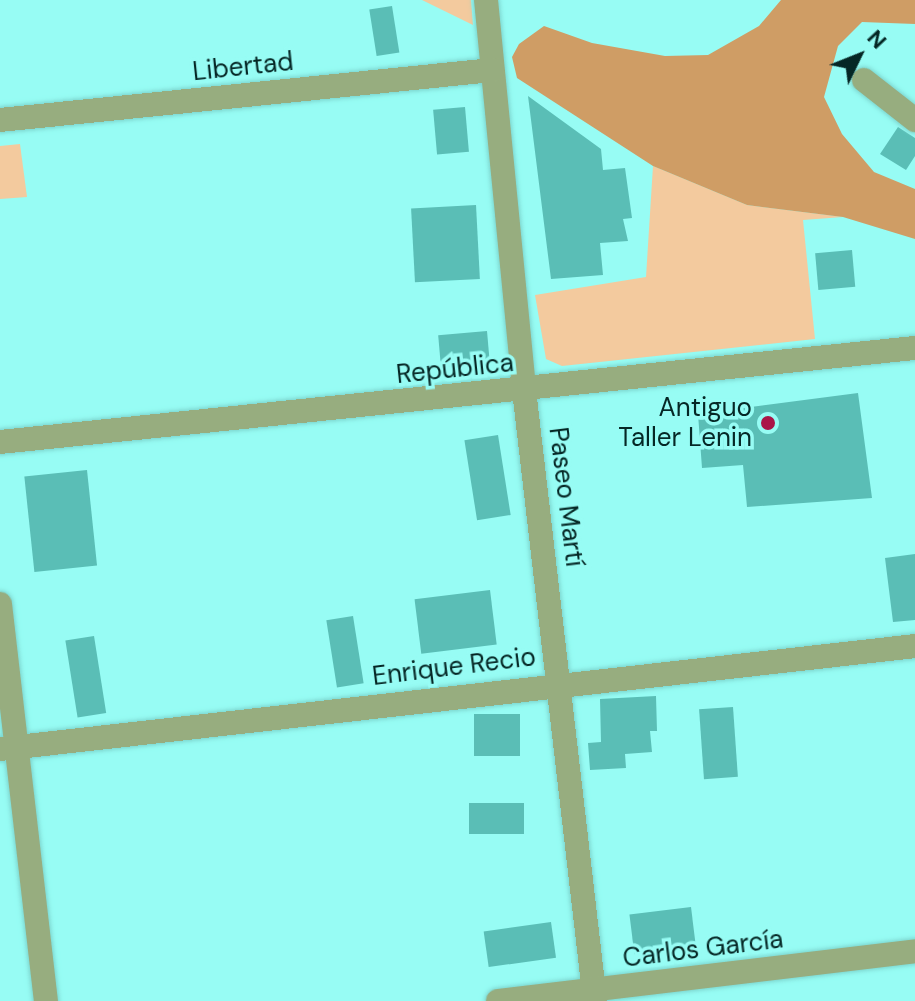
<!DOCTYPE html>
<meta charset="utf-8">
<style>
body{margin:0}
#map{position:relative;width:915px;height:1001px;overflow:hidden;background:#97fcf4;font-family:"DM Sans",sans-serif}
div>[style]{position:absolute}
.green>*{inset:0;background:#f3ca9e}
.forest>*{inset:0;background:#cf9d65}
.building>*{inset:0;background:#5abeb6;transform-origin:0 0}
.roads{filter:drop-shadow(0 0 2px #7dd6cf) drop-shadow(0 0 2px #7dd6cf)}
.minor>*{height:24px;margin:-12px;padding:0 12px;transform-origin:12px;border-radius:12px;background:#97ad7f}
.dots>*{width:22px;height:22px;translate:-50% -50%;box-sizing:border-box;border:4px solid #97fcf4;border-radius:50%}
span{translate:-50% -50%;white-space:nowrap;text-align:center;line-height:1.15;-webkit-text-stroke:7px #97fcf4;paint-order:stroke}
.street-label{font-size:26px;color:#052725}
.poi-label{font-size:26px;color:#052725}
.right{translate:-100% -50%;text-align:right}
.north{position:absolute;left:819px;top:16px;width:80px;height:80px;-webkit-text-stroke:6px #97fcf4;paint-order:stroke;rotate:47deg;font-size:22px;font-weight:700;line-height:32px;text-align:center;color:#052725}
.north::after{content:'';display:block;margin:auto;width:28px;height:36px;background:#052725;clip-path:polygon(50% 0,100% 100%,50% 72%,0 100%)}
</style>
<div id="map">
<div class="green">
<i style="clip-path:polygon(422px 0,471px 0,473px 25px)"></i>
<i style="clip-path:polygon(20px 144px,27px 197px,0 199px,0 146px)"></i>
<i style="clip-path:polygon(653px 166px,747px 205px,843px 217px,803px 220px,815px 339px,562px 366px,546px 359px,535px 295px,646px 277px)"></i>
</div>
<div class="forest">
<i style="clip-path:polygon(781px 0,915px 0,915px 24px,862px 22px,838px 46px,824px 97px,842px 134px,874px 172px,915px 189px,915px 239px,843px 217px,747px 205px,653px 166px,517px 78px,512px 57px,519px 44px,544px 26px,592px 43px,665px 56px,708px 55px,759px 26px)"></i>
</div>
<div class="building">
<i style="left:392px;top:6px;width:47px;height:23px;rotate:81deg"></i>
<i style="clip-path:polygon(528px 96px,601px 149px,603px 170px,625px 168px,632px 218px,623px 219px,628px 241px,600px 243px,603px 275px,551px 279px)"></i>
<i style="left:465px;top:107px;width:45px;height:32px;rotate:85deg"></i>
<i style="clip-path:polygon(898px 127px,915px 138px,915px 156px,906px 170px,880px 154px)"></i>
<i style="left:476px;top:205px;width:74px;height:65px;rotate:87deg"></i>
<i style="left:852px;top:250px;width:37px;height:37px;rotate:85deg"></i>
<i style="left:487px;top:331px;width:32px;height:49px;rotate:85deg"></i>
<i style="clip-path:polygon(858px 393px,872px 498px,747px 507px,743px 465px,702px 468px,698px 414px)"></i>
<i style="left:498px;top:435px;width:81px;height:34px;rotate:81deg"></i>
<i style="left:87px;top:470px;width:96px;height:63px;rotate:84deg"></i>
<i style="clip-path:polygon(915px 554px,915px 620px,893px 622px,885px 558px)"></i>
<i style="left:490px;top:590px;width:55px;height:76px;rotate:83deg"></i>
<i style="left:353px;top:616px;width:68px;height:27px;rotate:81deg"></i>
<i style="left:94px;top:636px;width:78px;height:29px;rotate:81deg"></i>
<i style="clip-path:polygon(656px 696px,657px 731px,650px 731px,652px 752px,625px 754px,626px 768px,590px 770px,588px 743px,601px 742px,600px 699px)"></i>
<i style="left:733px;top:707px;width:70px;height:34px;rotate:86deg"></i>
<i style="left:474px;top:714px;width:46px;height:42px"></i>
<i style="left:469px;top:803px;width:55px;height:31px"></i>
<i style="left:691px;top:907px;width:40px;height:62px;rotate:83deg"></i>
<i style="left:551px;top:922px;width:36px;height:68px;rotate:82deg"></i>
</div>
<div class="roads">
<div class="minor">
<i style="left:486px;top:0;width:392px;rotate:84.4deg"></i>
<i style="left:524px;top:390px;width:615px;rotate:83.37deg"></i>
<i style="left:864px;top:80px;width:65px;rotate:38.1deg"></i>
<i style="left:0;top:120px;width:495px;rotate:-5.8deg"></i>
<i style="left:0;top:442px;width:920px;rotate:-5.87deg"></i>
<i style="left:0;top:604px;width:400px;rotate:83.4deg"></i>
<i style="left:0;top:749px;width:921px;rotate:-6.42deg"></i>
<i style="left:498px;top:1001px;width:420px;rotate:-6.8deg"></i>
</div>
</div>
<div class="dots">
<i style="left:768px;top:423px;background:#aa1648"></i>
</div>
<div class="street-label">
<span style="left:243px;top:67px;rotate:-6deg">Libertad</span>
<span style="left:455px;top:369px;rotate:-6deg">República</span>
<span style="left:566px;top:497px;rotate:83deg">Paseo Martí</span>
<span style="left:454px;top:667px;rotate:-7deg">Enrique Recio</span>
<span style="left:703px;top:949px;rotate:-7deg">Carlos García</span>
</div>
<div class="poi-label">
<span class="right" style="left:752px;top:423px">Antiguo<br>Taller Lenin</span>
</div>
<div class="north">N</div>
</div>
